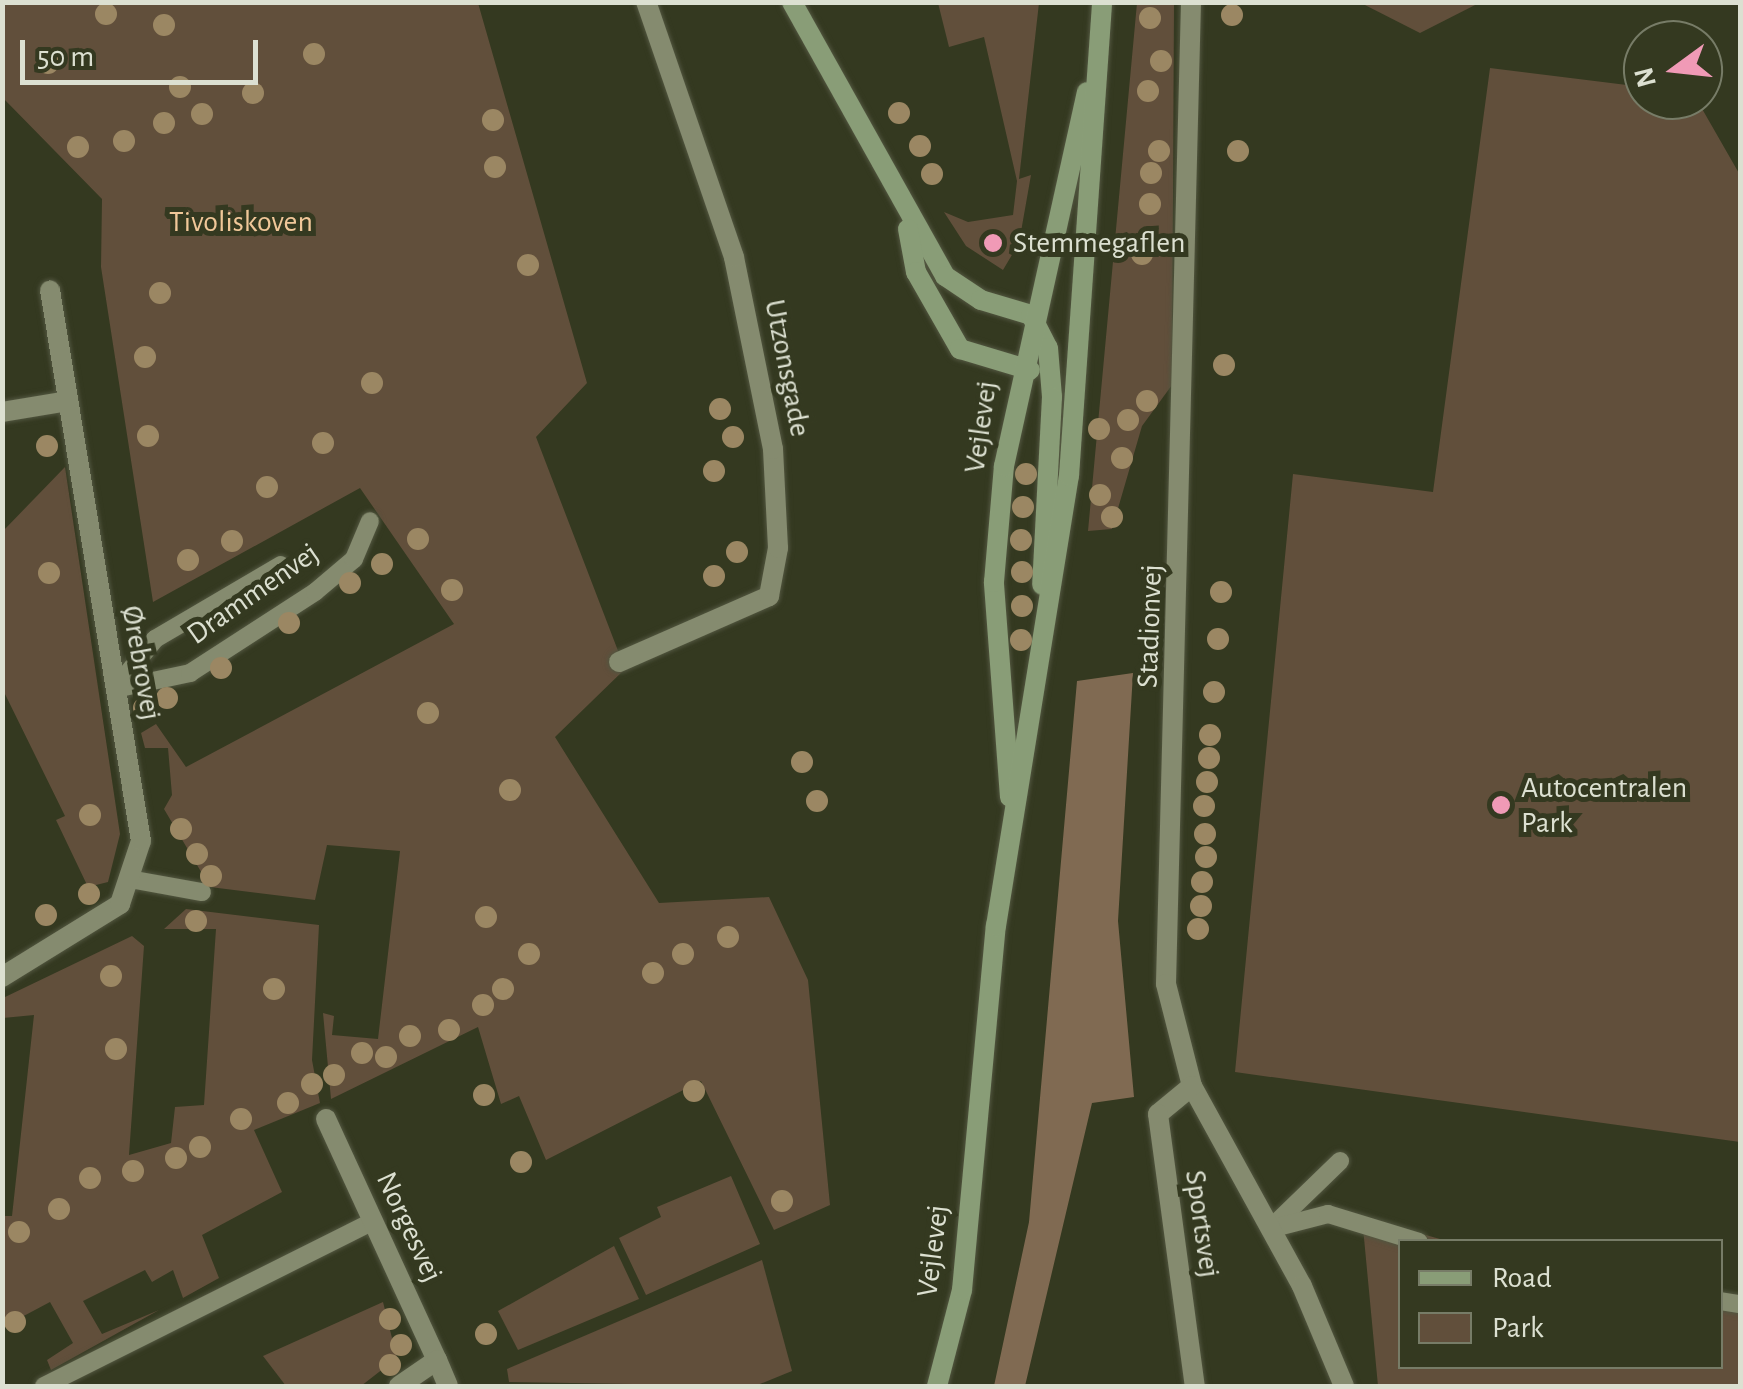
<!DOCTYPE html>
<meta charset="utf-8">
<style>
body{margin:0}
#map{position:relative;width:1743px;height:1389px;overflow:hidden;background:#343920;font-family:"Alegreya Sans",sans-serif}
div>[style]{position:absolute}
.green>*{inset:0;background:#614f3b}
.forest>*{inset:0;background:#806a52}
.roads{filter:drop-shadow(0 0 2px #525640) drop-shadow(0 0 2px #525640)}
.lane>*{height:18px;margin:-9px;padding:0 9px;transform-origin:9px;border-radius:9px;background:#858b6f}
.street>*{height:20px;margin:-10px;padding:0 10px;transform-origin:10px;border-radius:10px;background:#858b6f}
.secondary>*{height:20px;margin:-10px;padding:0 10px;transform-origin:10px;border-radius:10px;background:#899d77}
.trees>*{width:22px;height:22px;margin:-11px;border-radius:50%;background:#9b8763}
.dots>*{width:28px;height:28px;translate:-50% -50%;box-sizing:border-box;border:5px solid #343920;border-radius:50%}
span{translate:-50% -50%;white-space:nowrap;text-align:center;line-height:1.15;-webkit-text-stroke:10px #343920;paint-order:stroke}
.park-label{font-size:30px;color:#f0c799}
.poi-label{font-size:30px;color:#dce0d1}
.left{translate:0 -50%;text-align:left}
.street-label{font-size:30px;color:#dce0d1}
.frame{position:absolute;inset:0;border:5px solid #dce0d1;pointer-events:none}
.legend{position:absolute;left:1398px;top:1239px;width:325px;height:130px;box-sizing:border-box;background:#343920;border:2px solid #777c67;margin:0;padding:12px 18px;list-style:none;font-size:30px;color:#dce0d1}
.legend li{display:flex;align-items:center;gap:20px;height:50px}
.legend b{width:50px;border:2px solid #777c67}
.north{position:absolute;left:1623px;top:20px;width:100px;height:100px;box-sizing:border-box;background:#343920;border:2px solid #777c67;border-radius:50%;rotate:255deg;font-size:28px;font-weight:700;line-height:40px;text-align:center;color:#dce0d1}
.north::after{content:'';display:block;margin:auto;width:35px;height:45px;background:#f09ab6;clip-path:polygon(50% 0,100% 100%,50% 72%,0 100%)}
.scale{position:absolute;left:20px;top:40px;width:238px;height:45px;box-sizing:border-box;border:5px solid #dce0d1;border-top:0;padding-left:12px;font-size:30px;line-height:35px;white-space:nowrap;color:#dce0d1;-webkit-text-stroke:8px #343920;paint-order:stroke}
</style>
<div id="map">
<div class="green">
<i style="clip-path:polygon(2px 3px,478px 3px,587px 383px,536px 437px,625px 669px,555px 737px,659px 903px,769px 897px,808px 980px,830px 1205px,774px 1230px,701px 1081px,546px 1160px,519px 1096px,501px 1104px,478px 1027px,331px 1099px,323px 1013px,334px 1016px,332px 1035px,378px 1039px,400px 851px,327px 845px,315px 900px,210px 887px,164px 809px,172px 795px,168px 748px,145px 748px,141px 733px,156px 724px,186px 767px,454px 624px,360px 488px,153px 602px,101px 267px,102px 199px,3px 98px)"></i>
<i style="clip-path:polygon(938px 3px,1039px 3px,1019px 179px,1031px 175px,1019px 243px,1003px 270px,966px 246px,944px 212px,968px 222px,1013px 215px,1017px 181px,984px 37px,949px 47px)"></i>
<i style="clip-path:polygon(1137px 3px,1174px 3px,1172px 385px,1142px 426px,1112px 529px,1088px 531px)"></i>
<i style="clip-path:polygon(1361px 3px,1479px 3px,1420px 33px)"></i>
<i style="clip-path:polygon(1490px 68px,1643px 87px,1643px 100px,1697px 100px,1740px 175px,1740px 1142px,1235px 1072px,1293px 474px,1433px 492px)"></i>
<i style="clip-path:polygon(65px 467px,120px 834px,108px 882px,88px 887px,56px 820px,65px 816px,3px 690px,3px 531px)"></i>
<i style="clip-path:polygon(186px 909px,319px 925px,312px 1060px,320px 1103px,254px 1130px,282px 1192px,202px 1235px,219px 1278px,183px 1298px,173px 1270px,152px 1282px,145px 1270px,83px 1301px,102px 1334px,159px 1310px,51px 1370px,47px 1360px,73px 1343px,50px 1302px,3px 1327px,3px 1216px,12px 1216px,34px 1015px,3px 1018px,3px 998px,132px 936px,144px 946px,129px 1155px,171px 1143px,175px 1107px,204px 1105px,216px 929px,164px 929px)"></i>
<i style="clip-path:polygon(731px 1176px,760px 1244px,646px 1295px,619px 1238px,661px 1217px,657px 1207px)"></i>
<i style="clip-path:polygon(1362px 1217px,1447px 1241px,1400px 1242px,1400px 1366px,1720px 1366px,1721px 1294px,1740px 1297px,1740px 1386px,1378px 1386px)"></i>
<i style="clip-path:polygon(614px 1246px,639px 1299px,518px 1350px,498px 1311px)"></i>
<i style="clip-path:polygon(762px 1260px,792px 1371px,755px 1386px,509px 1382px,507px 1369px)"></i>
<i style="clip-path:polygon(383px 1302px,397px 1358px,361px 1386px,286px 1386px,263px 1356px)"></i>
</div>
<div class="forest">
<i style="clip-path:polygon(1133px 673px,1118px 921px,1134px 1097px,1092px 1103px,1025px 1386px,994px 1386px,1029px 1222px,1077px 681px)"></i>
</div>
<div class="roads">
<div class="lane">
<i style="left:115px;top:689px;width:77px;rotate:-12deg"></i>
<i style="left:190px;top:673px;width:149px;rotate:-32.9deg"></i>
<i style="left:315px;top:592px;width:51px;rotate:-40.2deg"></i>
<i style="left:354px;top:559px;width:41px;rotate:-67.2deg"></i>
<i style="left:115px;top:689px;width:64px;rotate:-51.3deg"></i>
<i style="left:155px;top:639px;width:146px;rotate:-30.4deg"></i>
<i style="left:135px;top:880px;width:68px;rotate:10.2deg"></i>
<i style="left:1274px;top:1225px;width:92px;rotate:-44.1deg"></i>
<i style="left:1270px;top:1229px;width:60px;rotate:-14.5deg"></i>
<i style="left:1328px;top:1214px;width:95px;rotate:17.1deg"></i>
<i style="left:1720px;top:1301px;width:20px;rotate:9deg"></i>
<i style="left:44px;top:1386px;width:368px;rotate:-26.6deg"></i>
</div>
<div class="street">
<i style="left:1191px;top:2px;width:982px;rotate:91.46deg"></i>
<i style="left:1166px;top:984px;width:105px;rotate:75.7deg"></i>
<i style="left:1192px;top:1086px;width:228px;rotate:61.2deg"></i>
<i style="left:1302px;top:1286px;width:108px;rotate:67.2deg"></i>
<i style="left:2px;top:412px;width:67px;rotate:-9.5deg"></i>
<i style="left:619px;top:662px;width:164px;rotate:-23.7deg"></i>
<i style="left:769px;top:596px;width:49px;rotate:-79.4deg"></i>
<i style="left:778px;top:548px;width:99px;rotate:-92.9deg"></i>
<i style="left:773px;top:449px;width:196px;rotate:-101.5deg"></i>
<i style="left:734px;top:257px;width:270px;rotate:-109deg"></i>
<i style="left:2px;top:977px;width:139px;rotate:-31.7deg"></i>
<i style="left:120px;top:904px;width:66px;rotate:-71.6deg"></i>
<i style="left:141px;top:841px;width:558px;rotate:-99.38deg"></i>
<i style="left:1192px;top:1086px;width:44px;rotate:140.5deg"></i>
<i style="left:1158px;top:1114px;width:275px;rotate:82.3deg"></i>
<i style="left:326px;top:1119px;width:265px;rotate:65.3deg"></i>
<i style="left:437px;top:1360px;width:46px;rotate:145.6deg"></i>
<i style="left:437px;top:1360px;width:28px;rotate:67deg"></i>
</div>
<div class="secondary">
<i style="left:792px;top:2px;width:314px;rotate:60.8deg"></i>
<i style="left:945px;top:276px;width:43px;rotate:33.7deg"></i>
<i style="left:981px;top:300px;width:52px;rotate:16.7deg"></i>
<i style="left:908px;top:229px;width:44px;rotate:79.5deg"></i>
<i style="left:916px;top:272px;width:89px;rotate:60.3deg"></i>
<i style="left:960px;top:349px;width:73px;rotate:16.7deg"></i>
<i style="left:1031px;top:315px;width:37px;rotate:63deg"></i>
<i style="left:1048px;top:348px;width:49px;rotate:85.3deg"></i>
<i style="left:1052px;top:397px;width:188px;rotate:93deg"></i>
<i style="left:1010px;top:797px;width:216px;rotate:-94.3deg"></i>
<i style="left:994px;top:582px;width:116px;rotate:-85.1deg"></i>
<i style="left:1004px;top:466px;width:383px;rotate:-77.5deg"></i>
<i style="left:937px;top:1386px;width:99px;rotate:-75.4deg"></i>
<i style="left:962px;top:1290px;width:366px;rotate:-84.7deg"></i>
<i style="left:996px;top:926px;width:456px;rotate:-80.8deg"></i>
<i style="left:1069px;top:476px;width:475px;rotate:-86deg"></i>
</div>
</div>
<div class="trees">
<i style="left:106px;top:14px"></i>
<i style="left:1232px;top:15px"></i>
<i style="left:1150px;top:18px"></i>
<i style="left:164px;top:25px"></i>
<i style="left:314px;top:54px"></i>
<i style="left:1161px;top:61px"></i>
<i style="left:48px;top:63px"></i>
<i style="left:180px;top:87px"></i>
<i style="left:1148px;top:91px"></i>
<i style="left:253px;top:93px"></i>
<i style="left:899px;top:113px"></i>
<i style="left:202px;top:114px"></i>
<i style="left:493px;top:120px"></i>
<i style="left:164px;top:123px"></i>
<i style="left:124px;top:141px"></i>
<i style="left:920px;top:146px"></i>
<i style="left:78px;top:147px"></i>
<i style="left:1159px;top:151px"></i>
<i style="left:1238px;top:151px"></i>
<i style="left:495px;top:167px"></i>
<i style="left:1151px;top:173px"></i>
<i style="left:932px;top:174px"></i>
<i style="left:1150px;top:204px"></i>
<i style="left:1142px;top:254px"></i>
<i style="left:528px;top:265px"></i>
<i style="left:160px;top:293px"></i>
<i style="left:145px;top:357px"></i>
<i style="left:1224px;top:365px"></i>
<i style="left:372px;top:383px"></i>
<i style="left:1147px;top:401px"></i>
<i style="left:720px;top:409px"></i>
<i style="left:1128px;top:420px"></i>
<i style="left:1099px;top:429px"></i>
<i style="left:148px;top:436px"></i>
<i style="left:733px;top:437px"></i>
<i style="left:323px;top:443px"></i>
<i style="left:47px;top:446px"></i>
<i style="left:1122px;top:458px"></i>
<i style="left:714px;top:471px"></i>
<i style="left:1026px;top:474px"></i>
<i style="left:267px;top:487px"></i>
<i style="left:1100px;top:495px"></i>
<i style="left:1023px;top:507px"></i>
<i style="left:1112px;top:517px"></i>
<i style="left:418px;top:539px"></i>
<i style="left:1021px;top:540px"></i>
<i style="left:232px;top:541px"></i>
<i style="left:737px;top:552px"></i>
<i style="left:188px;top:560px"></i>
<i style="left:382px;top:564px"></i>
<i style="left:1022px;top:572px"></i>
<i style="left:49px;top:573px"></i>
<i style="left:714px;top:576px"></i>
<i style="left:350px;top:583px"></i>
<i style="left:452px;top:590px"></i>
<i style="left:1221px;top:592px"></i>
<i style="left:1022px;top:606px"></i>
<i style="left:289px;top:623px"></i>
<i style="left:1218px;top:639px"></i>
<i style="left:1021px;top:640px"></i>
<i style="left:221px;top:668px"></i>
<i style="left:1214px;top:692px"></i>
<i style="left:167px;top:698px"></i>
<i style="left:144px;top:708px"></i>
<i style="left:428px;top:713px"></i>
<i style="left:1210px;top:735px"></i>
<i style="left:1209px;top:758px"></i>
<i style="left:802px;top:762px"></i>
<i style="left:1207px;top:782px"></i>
<i style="left:510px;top:790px"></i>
<i style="left:817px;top:801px"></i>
<i style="left:1204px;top:806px"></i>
<i style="left:90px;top:815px"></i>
<i style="left:181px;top:829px"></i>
<i style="left:1205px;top:834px"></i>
<i style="left:197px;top:854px"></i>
<i style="left:1206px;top:857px"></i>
<i style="left:211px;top:876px"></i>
<i style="left:1202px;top:882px"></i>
<i style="left:89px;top:894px"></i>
<i style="left:1201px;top:906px"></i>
<i style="left:46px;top:915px"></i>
<i style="left:486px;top:917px"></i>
<i style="left:196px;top:921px"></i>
<i style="left:1198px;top:929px"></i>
<i style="left:728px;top:937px"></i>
<i style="left:529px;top:954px"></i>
<i style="left:683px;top:954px"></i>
<i style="left:653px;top:973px"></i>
<i style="left:111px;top:976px"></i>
<i style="left:274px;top:989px"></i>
<i style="left:503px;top:989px"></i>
<i style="left:483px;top:1005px"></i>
<i style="left:449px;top:1030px"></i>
<i style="left:410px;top:1036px"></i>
<i style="left:116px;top:1049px"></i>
<i style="left:362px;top:1053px"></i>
<i style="left:386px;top:1057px"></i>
<i style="left:334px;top:1075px"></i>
<i style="left:312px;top:1084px"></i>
<i style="left:694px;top:1091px"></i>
<i style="left:484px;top:1095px"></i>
<i style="left:288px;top:1103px"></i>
<i style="left:241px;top:1119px"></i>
<i style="left:200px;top:1147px"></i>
<i style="left:176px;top:1158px"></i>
<i style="left:521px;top:1162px"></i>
<i style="left:133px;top:1171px"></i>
<i style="left:90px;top:1178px"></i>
<i style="left:782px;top:1201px"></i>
<i style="left:59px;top:1209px"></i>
<i style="left:19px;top:1232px"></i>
<i style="left:390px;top:1319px"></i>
<i style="left:15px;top:1322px"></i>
<i style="left:486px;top:1334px"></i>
<i style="left:401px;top:1345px"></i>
<i style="left:390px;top:1365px"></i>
</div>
<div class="dots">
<i style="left:993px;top:243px;background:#f09ab6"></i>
<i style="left:1501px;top:805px;background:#f09ab6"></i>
</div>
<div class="park-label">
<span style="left:241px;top:222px">Tivoliskoven</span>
</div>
<div class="poi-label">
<span class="left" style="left:1013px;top:243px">Stemmegaflen</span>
<span class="left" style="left:1521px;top:805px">Autocentralen<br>Park</span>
</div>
<div class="street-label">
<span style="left:787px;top:368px;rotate:79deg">Utzonsgade</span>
<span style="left:981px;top:427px;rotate:-82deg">Vejlevej</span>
<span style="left:253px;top:594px;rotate:-35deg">Drammenvej</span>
<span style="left:1150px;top:626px;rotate:-88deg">Stadionvej</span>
<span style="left:141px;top:663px;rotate:80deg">Ørebrovej</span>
<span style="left:1202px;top:1224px;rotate:82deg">Sportsvej</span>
<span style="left:409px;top:1227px;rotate:65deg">Norgesvej</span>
<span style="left:933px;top:1251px;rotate:-83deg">Vejlevej</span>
</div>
<div class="frame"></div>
<ul class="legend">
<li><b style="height:12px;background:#899d77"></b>Road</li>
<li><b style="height:28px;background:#614f3b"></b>Park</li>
</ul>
<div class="north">N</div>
<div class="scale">50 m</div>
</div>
